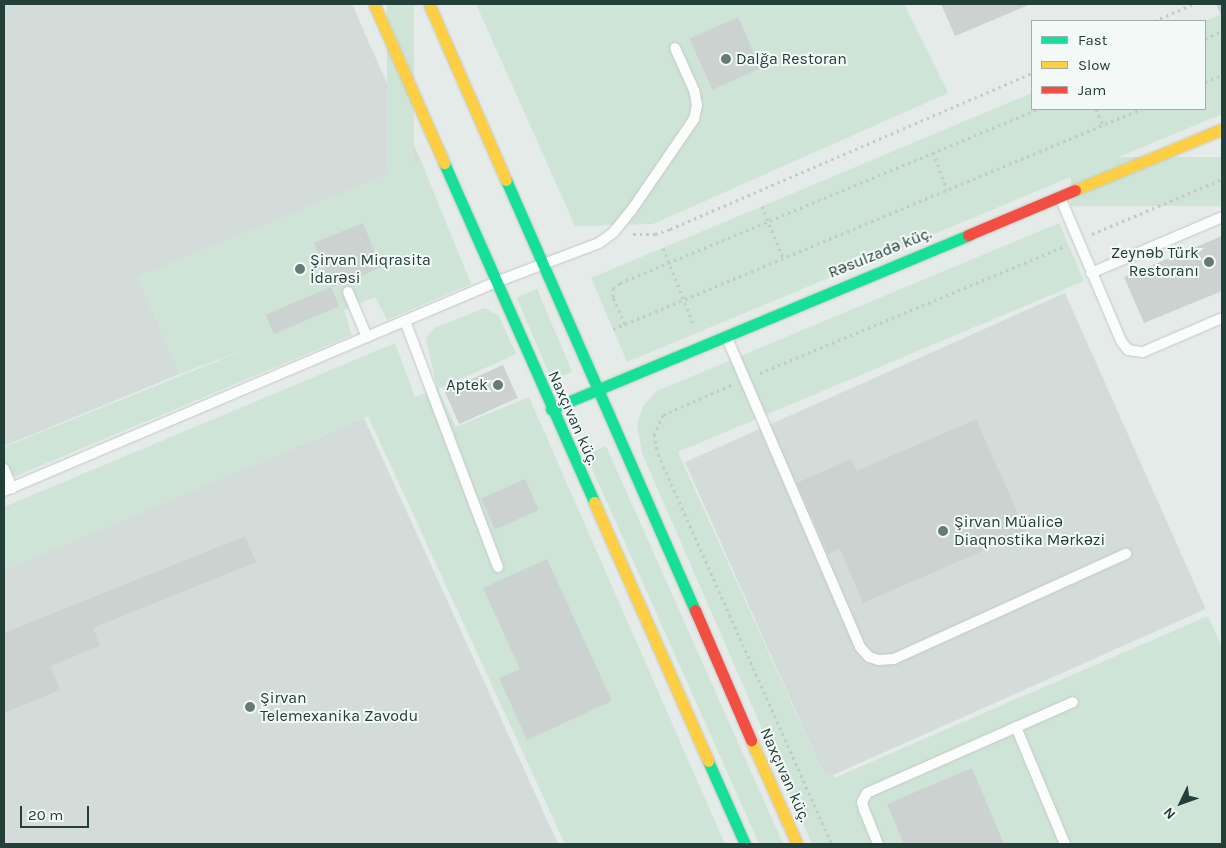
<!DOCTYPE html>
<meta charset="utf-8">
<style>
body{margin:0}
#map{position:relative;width:1226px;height:848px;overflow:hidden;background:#e5ebe8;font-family:Karla,sans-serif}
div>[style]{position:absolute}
.built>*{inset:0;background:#d3dcd8;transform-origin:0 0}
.green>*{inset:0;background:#cee4d6;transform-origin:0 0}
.building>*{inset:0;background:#ccd2d0;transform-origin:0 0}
.path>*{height:3px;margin-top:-1.5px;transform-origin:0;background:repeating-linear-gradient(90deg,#c1cbc8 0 2.5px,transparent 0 6.5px)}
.roads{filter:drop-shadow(0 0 1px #c2c8c5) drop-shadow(0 0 1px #c2c8c5)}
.lane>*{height:10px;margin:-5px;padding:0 5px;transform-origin:5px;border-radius:5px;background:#fbfcfc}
.fast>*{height:11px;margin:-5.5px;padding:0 5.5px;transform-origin:5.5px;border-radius:5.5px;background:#16e098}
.slow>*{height:11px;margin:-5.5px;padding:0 5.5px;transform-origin:5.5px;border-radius:5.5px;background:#ffcf43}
.jam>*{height:11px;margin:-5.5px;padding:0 5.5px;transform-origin:5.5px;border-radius:5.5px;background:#f24e42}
.dots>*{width:14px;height:14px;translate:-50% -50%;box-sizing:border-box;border:2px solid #f3f9f7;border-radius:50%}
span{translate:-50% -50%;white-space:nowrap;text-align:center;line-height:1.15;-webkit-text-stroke:4px #f3f9f7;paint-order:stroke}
.poi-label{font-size:16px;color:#223f3a}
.left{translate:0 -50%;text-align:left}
.right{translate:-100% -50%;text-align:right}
.street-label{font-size:16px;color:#223f3a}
.frame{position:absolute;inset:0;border:5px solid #223f3a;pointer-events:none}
.legend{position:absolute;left:1031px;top:20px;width:175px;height:90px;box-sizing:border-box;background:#f3f9f7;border:1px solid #9fafab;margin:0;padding:6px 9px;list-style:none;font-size:15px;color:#223f3a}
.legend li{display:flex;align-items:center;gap:10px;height:25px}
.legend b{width:25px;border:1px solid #9fafab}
.north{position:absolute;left:1156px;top:778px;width:50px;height:50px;-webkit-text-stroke:4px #f3f9f7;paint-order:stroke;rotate:228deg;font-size:14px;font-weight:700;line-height:20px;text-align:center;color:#223f3a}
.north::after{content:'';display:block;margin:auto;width:18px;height:22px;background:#223f3a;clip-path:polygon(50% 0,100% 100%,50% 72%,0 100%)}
.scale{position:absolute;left:20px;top:806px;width:69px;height:22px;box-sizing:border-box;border:2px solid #223f3a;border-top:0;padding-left:6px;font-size:15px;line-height:18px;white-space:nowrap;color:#223f3a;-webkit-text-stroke:4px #f3f9f7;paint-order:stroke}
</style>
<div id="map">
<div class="built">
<i style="clip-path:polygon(4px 4px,352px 4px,421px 161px,138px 277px,180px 374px,4px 446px)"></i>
<i style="left:1065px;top:293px;width:346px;height:416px;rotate:66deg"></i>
<i style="clip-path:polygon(364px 418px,558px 844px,4px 844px,4px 570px)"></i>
</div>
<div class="green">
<i style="left:387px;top:4px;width:27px;height:258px"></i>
<i style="clip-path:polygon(476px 4px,904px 4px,948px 93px,653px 224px,575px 226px)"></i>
<i style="clip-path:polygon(1222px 14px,1222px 114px,627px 362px,591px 278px,1032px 93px,1032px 109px,1205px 109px,1205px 21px)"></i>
<i style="left:1222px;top:157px;width:49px;height:151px;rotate:90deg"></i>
<i style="clip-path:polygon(421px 161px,471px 284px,387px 320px,375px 297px,344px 310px,352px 335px,4px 481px,4px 447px,257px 345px,180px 374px,138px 277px)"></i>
<i style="clip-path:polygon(1059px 223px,1084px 281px,678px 452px,824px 775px,832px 773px,834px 778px,1208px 616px,1222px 648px,1222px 844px,812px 844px,642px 453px,637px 425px,643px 406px,657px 391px)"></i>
<i style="left:537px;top:289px;width:90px;height:22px;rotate:67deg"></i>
<i style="clip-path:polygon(485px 308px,499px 316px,516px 354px,438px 389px,456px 427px,529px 397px,725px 844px,565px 844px,368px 416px,4px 570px,4px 507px,395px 343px,415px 397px,437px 389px,426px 338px,434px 328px)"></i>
<i style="left:606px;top:446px;width:435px;height:22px;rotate:66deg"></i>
</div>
<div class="building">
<i style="clip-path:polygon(941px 4px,1031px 4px,955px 36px)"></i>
<i style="clip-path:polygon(1216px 4px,1222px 4px,1222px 14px,1221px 15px)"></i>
<i style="left:738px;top:17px;width:56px;height:53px;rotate:66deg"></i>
<i style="left:363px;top:223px;width:48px;height:53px;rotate:68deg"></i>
<i style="clip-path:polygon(1222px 236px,1222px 291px,1144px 323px,1124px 277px)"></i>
<i style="left:331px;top:287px;width:21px;height:71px;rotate:67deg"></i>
<i style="left:503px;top:365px;width:36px;height:64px;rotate:66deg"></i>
<i style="clip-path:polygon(976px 419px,1026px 532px,863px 603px,840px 549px,828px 554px,797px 483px,851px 459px,857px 471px)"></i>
<i style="left:525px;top:479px;width:34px;height:48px;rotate:66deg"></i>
<i style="clip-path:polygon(245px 536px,256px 562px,93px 628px,100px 646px,51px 666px,60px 690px,4px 713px,4px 633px)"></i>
<i style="clip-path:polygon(547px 559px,612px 701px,527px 740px,499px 678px,520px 669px,483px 588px)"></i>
<i style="clip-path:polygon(972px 768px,1004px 844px,904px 844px,887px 804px)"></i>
</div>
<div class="path">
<i style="left:1154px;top:21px;width:43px;rotate:-23.6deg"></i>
<i style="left:1205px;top:39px;width:19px;rotate:-25deg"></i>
<i style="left:1205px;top:82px;width:18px;rotate:-22deg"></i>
<i style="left:1096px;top:109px;width:17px;rotate:66deg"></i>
<i style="left:933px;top:152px;width:40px;rotate:69.8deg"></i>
<i style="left:762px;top:206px;width:56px;rotate:68deg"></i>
<i style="left:633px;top:234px;width:22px"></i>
<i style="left:655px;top:234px;width:16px;rotate:-18deg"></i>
<i style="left:670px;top:229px;width:394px;rotate:-23.3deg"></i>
<i style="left:1092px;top:234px;width:141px;rotate:-22.9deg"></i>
<i style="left:663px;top:248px;width:81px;rotate:68.2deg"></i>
<i style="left:625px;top:324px;width:30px;rotate:-114deg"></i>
<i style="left:613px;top:297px;width:8px;rotate:-90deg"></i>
<i style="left:613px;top:289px;width:9px;rotate:-41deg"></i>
<i style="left:620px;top:283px;width:452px;rotate:-22.6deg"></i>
<i style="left:613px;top:329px;width:572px;rotate:-22.62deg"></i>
<i style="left:760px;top:373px;width:328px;rotate:-22.6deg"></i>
<i style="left:731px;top:385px;width:74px;rotate:156.2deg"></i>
<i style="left:663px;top:415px;width:21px;rotate:115deg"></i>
<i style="left:654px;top:434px;width:20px;rotate:79deg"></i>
<i style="left:658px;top:454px;width:427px;rotate:66deg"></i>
</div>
<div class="roads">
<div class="lane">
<i style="left:1060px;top:197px;width:156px;rotate:67deg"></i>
<i style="left:1121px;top:341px;width:11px;rotate:52deg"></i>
<i style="left:1128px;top:350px;width:15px;rotate:8deg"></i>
<i style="left:1143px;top:352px;width:86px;rotate:-23.3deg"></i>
<i style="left:1091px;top:273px;width:142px;rotate:-23.1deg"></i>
<i style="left:348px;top:292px;width:49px;rotate:67.1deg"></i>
<i style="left:405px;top:321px;width:263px;rotate:69.3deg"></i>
<i style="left:727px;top:338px;width:336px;rotate:66.7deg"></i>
<i style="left:860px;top:647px;width:13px;rotate:48deg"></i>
<i style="left:869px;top:657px;width:10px;rotate:17deg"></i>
<i style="left:879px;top:660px;width:15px;rotate:-4deg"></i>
<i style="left:894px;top:659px;width:255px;rotate:-24.4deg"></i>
<i style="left:4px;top:469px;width:21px;rotate:67deg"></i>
<i style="left:4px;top:491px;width:535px;rotate:-23.02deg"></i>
<i style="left:496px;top:282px;width:110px;rotate:-20.7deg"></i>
<i style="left:599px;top:243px;width:17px;rotate:-36deg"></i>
<i style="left:613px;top:233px;width:28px;rotate:-51deg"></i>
<i style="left:631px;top:211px;width:112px;rotate:-55.6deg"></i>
<i style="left:694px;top:119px;width:14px;rotate:-78deg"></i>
<i style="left:697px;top:105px;width:15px;rotate:-101deg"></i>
<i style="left:694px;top:90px;width:46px;rotate:-114.3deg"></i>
<i style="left:1016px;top:727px;width:127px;rotate:67.3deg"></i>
<i style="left:878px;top:844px;width:37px;rotate:-112deg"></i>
<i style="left:864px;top:810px;width:8px;rotate:-104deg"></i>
<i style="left:862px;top:802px;width:10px;rotate:-61deg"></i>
<i style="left:867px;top:793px;width:225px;rotate:-23.8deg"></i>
</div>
<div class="fast">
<i style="left:444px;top:163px;width:371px;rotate:66.1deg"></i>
<i style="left:506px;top:180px;width:470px;rotate:66.3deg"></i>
<i style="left:551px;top:409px;width:452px;rotate:-22.6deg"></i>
<i style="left:708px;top:761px;width:91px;rotate:66deg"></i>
</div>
<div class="slow">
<i style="left:374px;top:4px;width:174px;rotate:66.2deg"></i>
<i style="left:429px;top:4px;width:192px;rotate:66.4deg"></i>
<i style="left:1075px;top:190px;width:159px;rotate:-22.5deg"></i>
<i style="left:594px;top:502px;width:283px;rotate:66.2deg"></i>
<i style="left:751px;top:740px;width:114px;rotate:66.1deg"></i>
</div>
<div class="jam">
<i style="left:968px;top:235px;width:116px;rotate:-22.8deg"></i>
<i style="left:695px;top:610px;width:142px;rotate:66.7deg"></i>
</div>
</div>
<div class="dots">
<i style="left:726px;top:59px;background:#667b77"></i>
<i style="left:1209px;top:262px;background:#667b77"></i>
<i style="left:300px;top:269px;background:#667b77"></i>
<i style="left:498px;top:385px;background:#667b77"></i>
<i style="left:943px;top:531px;background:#667b77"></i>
<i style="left:250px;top:707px;background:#667b77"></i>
</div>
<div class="poi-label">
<span class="left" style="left:736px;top:59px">Dalğa Restoran</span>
<span class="right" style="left:1199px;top:262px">Zeynəb Türk<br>Restoranı</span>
<span class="left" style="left:310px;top:269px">Şirvan Miqrasita<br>İdarəsi</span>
<span class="right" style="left:488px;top:385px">Aptek</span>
<span class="left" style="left:954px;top:531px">Şirvan Müalicə<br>Diaqnostika Mərkəzi</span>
<span class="left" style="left:260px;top:707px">Şirvan<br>Telemexanika Zavodu</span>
</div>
<div class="street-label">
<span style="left:880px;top:253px;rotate:-22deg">Rəsulzadə küç.</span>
<span style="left:573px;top:418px;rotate:66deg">Naxçıvan küç.</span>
<span style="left:785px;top:775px;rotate:66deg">Naxçıvan küç.</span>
</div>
<div class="frame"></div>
<ul class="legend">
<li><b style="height:6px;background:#16e098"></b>Fast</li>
<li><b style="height:6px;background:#ffcf43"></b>Slow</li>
<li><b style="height:6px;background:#f24e42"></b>Jam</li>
</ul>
<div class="north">N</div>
<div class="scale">20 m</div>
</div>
